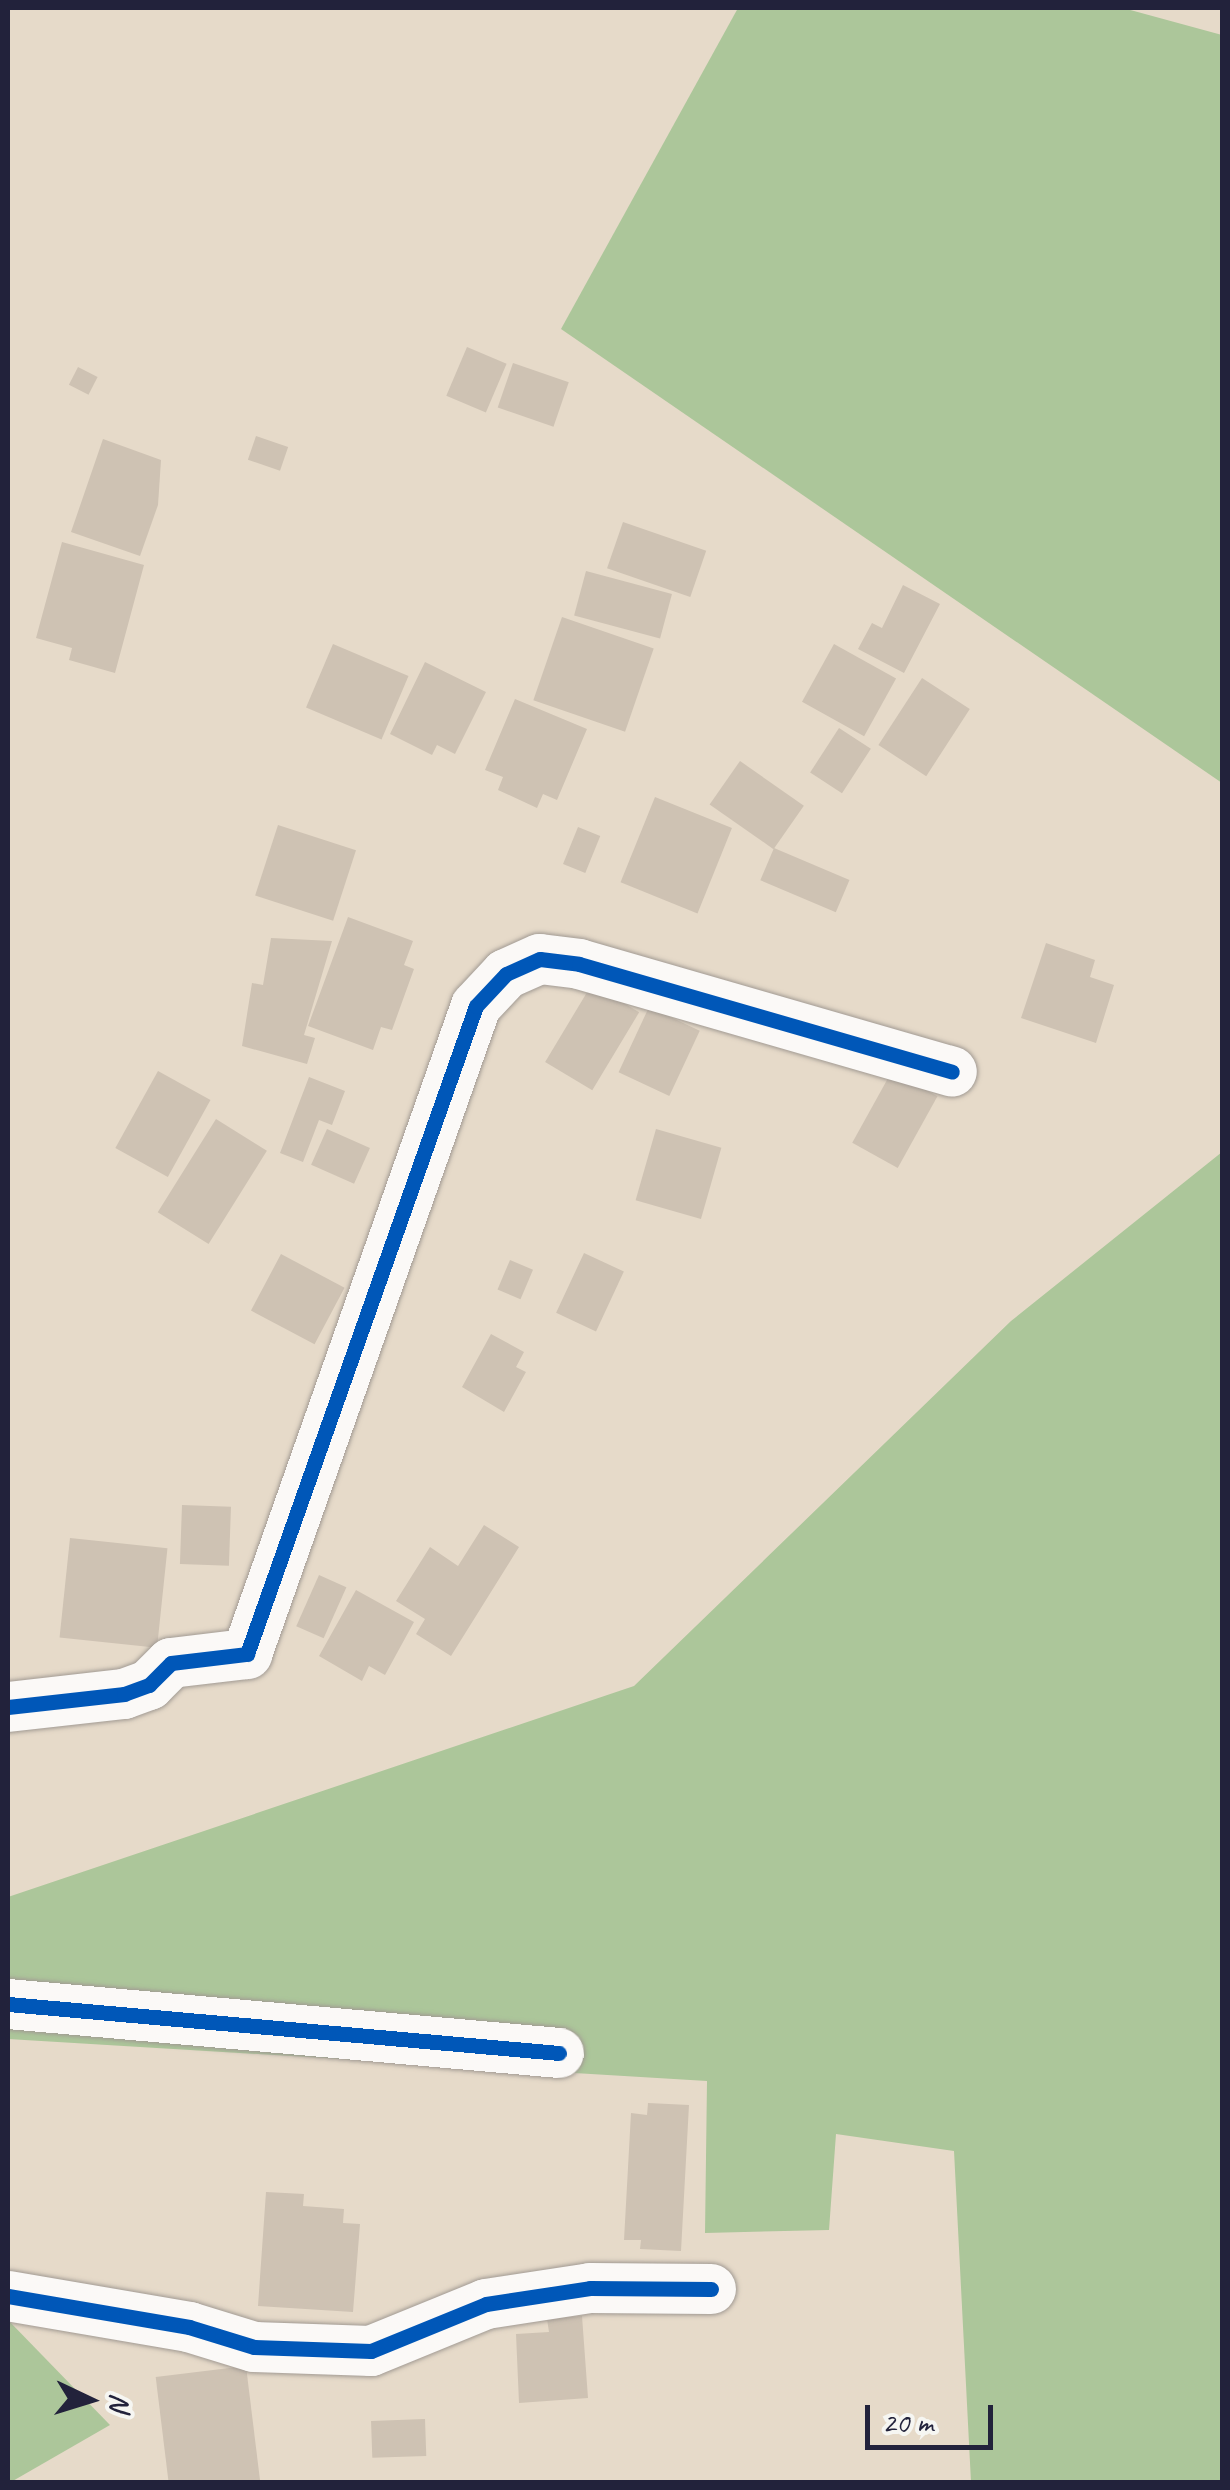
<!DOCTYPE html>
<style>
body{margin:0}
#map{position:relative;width:1230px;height:2490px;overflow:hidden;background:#e6dac9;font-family:Caveat,sans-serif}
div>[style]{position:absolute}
.forest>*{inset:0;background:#acc69a}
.building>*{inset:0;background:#cec2b3;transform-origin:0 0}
.roads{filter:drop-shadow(0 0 2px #a19a93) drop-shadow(0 0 2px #a19a93)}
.minor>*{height:50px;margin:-25px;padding:0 25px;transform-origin:25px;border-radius:25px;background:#fbf9f7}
.cycleway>*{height:15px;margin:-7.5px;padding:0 7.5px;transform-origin:7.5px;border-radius:7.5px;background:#0057b8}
span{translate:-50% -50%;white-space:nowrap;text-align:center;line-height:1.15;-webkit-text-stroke:10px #f6f6f2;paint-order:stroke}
.frame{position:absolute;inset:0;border:10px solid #22223b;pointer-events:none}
.north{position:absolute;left:40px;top:2350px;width:100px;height:100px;-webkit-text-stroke:8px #f6f6f2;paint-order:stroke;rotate:94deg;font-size:28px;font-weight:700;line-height:40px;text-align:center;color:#22223b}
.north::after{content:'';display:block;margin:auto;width:35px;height:45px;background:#22223b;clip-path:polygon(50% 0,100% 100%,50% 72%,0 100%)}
.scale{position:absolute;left:865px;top:2405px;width:128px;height:45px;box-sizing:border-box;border:5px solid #22223b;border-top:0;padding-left:12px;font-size:30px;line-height:35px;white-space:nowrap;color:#22223b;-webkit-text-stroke:8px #f6f6f2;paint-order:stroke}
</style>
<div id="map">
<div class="forest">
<i style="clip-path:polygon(738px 8px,1123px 8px,1222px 35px,1222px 783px,561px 329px)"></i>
<i style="clip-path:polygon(1222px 1152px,1222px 2482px,971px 2482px,954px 2151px,836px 2134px,829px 2230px,705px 2233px,707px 2081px,8px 2039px,8px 1897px,634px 1686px,1011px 1321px)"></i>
<i style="clip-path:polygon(8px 2320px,110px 2425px,11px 2482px,8px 2482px)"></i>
</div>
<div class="building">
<i style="left:467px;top:347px;width:43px;height:53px;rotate:23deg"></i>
<i style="left:513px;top:363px;width:59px;height:47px;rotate:19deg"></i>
<i style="left:78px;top:367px;width:22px;height:20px;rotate:27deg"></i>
<i style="left:256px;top:436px;width:34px;height:25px;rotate:19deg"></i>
<i style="clip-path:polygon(103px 439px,161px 460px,158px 505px,140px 556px,71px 532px)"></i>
<i style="left:623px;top:522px;width:88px;height:49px;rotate:19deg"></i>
<i style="clip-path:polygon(62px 542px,144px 565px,115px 673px,69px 660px,72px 648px,36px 638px)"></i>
<i style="left:586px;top:571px;width:89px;height:46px;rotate:15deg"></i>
<i style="clip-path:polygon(903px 585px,940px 604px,904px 673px,858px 649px,872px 623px,882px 628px)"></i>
<i style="left:562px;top:617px;width:97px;height:88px;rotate:19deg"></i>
<i style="left:333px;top:644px;width:82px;height:69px;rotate:23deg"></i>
<i style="left:834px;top:644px;width:71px;height:66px;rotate:29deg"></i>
<i style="clip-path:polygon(425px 662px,486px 692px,455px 754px,437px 745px,432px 755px,390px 734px)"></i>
<i style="left:922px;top:678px;width:57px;height:80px;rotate:33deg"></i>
<i style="clip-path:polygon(515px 699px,587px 729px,557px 800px,543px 794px,537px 808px,498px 790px,503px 777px,485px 770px)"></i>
<i style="left:839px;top:728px;width:38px;height:53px;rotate:33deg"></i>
<i style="left:740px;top:761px;width:78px;height:53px;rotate:35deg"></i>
<i style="left:655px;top:797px;width:83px;height:92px;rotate:22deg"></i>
<i style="left:278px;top:825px;width:82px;height:74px;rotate:18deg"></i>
<i style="left:578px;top:827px;width:24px;height:40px;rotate:22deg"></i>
<i style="left:774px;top:848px;width:82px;height:35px;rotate:23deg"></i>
<i style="clip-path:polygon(348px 917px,413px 941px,404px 965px,414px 969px,392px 1030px,381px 1027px,373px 1050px,308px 1026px)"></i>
<i style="clip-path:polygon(271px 938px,332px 941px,304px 1035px,315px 1038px,307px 1064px,242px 1046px,252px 983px,263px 985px)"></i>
<i style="clip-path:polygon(1046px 943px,1095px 960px,1090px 977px,1114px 985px,1096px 1043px,1021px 1018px)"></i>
<i style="left:592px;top:984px;width:55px;height:91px;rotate:31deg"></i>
<i style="left:649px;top:1007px;width:56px;height:72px;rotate:25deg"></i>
<i style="left:158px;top:1071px;width:60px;height:88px;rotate:29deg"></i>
<i style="left:892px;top:1071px;width:52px;height:82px;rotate:29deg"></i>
<i style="clip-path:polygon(309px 1077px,345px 1091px,332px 1125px,319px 1120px,303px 1162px,280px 1153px)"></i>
<i style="left:216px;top:1119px;width:60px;height:110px;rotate:32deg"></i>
<i style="left:327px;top:1129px;width:47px;height:39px;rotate:24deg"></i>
<i style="left:656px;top:1129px;width:68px;height:74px;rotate:16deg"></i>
<i style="left:584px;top:1253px;width:44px;height:66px;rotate:25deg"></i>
<i style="left:281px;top:1254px;width:72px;height:64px;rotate:28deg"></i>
<i style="left:510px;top:1260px;width:25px;height:32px;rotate:23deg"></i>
<i style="clip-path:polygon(491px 1334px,524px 1352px,516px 1367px,526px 1372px,504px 1412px,462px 1387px)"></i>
<i style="left:182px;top:1505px;width:49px;height:59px;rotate:2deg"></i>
<i style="clip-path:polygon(484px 1525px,519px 1547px,451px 1656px,416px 1634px,425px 1619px,396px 1601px,430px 1547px,458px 1566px)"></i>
<i style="left:70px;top:1538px;width:98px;height:100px;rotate:6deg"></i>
<i style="left:319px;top:1575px;width:30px;height:56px;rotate:24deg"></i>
<i style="clip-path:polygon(356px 1590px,414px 1622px,385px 1675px,369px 1666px,362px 1681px,319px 1656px)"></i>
<i style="clip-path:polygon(648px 2103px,689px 2105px,681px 2251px,640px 2249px,641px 2240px,624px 2240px,631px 2113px,647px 2115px)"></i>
<i style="clip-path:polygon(266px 2192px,304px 2194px,303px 2206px,344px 2209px,343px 2223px,360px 2224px,353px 2312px,258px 2306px)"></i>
<i style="clip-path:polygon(582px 2316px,588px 2398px,519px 2403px,516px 2334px,549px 2332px,547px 2319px)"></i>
<i style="left:246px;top:2366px;width:117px;height:91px;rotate:83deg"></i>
<i style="left:425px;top:2419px;width:37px;height:54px;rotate:88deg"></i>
</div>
<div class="roads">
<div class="minor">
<i style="left:8px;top:1707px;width:117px;rotate:-6.4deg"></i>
<i style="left:124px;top:1694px;width:27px;rotate:-20deg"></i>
<i style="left:149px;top:1685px;width:31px;rotate:-45deg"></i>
<i style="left:171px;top:1663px;width:77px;rotate:-6.8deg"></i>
<i style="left:247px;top:1654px;width:687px;rotate:-70.54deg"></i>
<i style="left:476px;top:1006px;width:44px;rotate:-46.8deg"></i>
<i style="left:506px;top:974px;width:37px;rotate:-24deg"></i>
<i style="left:540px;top:959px;width:39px;rotate:7deg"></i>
<i style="left:579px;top:964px;width:388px;rotate:16.1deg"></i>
<i style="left:8px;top:2004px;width:553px;rotate:5.08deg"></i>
<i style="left:8px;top:2296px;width:184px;rotate:9.7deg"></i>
<i style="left:189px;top:2327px;width:68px;rotate:17.1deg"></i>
<i style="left:254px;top:2347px;width:117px;rotate:2deg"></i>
<i style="left:371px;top:2351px;width:124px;rotate:-22.2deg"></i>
<i style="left:486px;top:2304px;width:105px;rotate:-8.7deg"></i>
<i style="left:590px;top:2288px;width:121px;rotate:0.5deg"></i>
</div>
</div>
<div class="cycleway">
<i style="left:8px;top:1707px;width:117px;rotate:-6.4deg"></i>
<i style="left:124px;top:1694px;width:27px;rotate:-20deg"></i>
<i style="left:149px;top:1685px;width:31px;rotate:-45deg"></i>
<i style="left:171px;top:1663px;width:77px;rotate:-6.8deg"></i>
<i style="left:247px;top:1654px;width:687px;rotate:-70.54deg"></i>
<i style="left:476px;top:1006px;width:44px;rotate:-46.8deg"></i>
<i style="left:506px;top:974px;width:37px;rotate:-24deg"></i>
<i style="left:540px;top:959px;width:39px;rotate:7deg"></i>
<i style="left:579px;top:964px;width:388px;rotate:16.1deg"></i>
<i style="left:8px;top:2004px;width:553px;rotate:5.08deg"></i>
<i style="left:8px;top:2296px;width:184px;rotate:9.7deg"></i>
<i style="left:189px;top:2327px;width:68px;rotate:17.1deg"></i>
<i style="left:254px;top:2347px;width:117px;rotate:2deg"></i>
<i style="left:371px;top:2351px;width:124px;rotate:-22.2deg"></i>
<i style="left:486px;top:2304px;width:105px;rotate:-8.7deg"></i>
<i style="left:590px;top:2288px;width:121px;rotate:0.5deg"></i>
</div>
<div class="frame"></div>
<div class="north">N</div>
<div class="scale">20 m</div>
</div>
